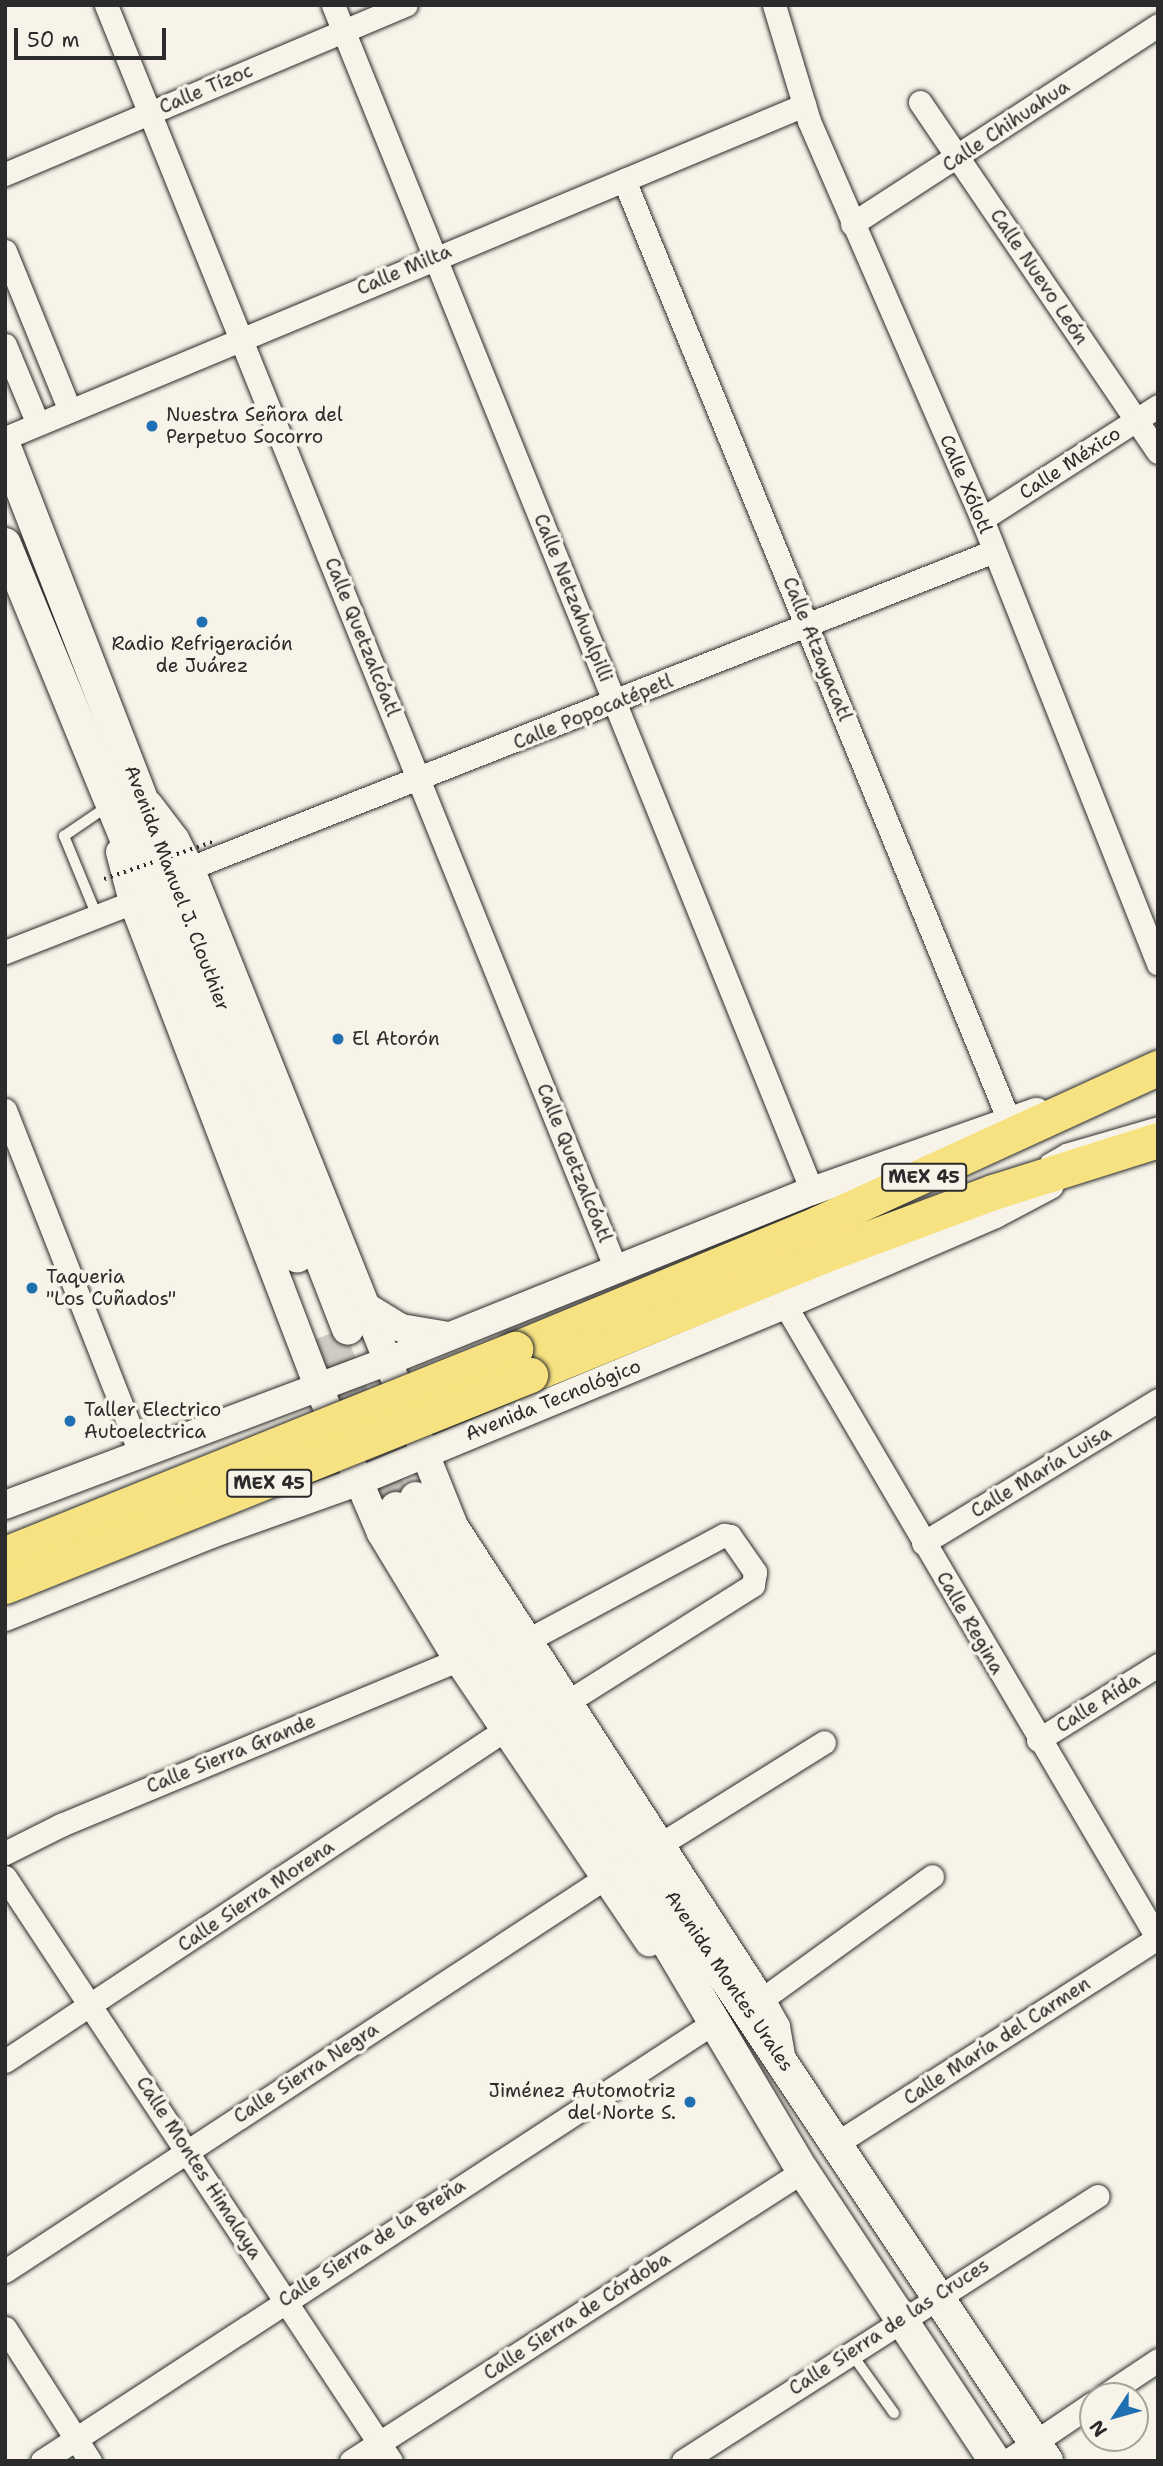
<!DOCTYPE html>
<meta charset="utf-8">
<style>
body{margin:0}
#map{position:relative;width:1163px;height:2466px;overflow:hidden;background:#f7f3e8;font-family:"Shantell Sans",sans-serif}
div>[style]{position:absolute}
.secondary-tunnel>*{height:32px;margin-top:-16px;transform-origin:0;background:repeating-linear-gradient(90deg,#cecbc2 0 32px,transparent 0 48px)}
.roads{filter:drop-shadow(0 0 2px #2b2b2b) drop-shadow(0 0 2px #2b2b2b)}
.service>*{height:10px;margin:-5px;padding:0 5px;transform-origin:5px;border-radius:5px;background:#f7f3e8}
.minor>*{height:23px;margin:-11.5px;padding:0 11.5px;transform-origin:11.5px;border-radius:11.5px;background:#f7f3e8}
.tertiary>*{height:28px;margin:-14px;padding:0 14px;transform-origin:14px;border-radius:14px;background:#f7f3e8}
.secondary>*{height:32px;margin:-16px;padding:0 16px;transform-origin:16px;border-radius:16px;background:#f7f3e8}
.primary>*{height:35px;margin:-17.5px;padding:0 17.5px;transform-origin:17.5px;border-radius:17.5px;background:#f7e281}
.path-bridge>*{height:3.5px;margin-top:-1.75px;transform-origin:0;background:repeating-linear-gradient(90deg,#2b2b2b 0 2px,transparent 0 7px)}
.bridges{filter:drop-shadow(0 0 2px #2b2b2b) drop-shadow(0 0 2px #2b2b2b)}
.primary-bridge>*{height:35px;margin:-17.5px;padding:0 17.5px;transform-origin:17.5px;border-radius:17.5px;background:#f7e281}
.dots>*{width:19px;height:19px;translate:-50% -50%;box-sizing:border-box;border:4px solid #f7f3e8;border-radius:50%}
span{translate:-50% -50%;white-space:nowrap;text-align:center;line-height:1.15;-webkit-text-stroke:7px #f7f3e8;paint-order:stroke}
.shield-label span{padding:2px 5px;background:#f7f3e8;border:2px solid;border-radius:5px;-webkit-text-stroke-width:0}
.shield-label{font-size:18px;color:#2b2b2b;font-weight:700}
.street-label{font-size:19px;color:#2b2b2b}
.poi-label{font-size:19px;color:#2b2b2b}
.left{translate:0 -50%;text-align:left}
.right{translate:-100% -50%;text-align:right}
.frame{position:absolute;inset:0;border:7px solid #2b2b2b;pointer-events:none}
.north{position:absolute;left:1079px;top:2382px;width:70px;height:70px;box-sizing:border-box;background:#f7f3e8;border:2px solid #a5a39c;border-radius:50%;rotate:234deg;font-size:19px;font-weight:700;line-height:28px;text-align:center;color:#2b2b2b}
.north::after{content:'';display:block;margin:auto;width:24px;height:32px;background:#1f6fb2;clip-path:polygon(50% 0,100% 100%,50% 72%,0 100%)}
.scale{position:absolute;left:14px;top:28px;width:152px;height:32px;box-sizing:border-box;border:4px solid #2b2b2b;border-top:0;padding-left:9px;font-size:21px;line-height:24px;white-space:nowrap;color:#2b2b2b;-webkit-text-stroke:5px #f7f3e8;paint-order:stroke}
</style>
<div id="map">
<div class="secondary-tunnel">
<i style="left:329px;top:1334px;width:186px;rotate:68.9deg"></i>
</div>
<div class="roads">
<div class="service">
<i style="left:97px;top:916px;width:87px;rotate:-112.4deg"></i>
<i style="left:64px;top:836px;width:53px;rotate:-34.3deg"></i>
<i style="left:1046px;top:1160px;width:22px;rotate:-30deg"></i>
<i style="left:1065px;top:1149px;width:97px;rotate:-16.2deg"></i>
<i style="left:851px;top:2353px;width:74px;rotate:54.4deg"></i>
</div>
<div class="minor">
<i style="left:106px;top:5px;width:1363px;rotate:68.03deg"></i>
<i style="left:333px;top:5px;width:1279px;rotate:68.01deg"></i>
<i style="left:774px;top:5px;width:121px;rotate:73.2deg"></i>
<i style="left:809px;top:121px;width:434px;rotate:66.5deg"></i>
<i style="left:982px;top:519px;width:478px;rotate:68.4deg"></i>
<i style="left:920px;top:102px;width:423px;rotate:55.8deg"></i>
<i style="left:5px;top:174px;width:435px;rotate:-22.9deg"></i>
<i style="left:624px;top:180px;width:1014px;rotate:67.74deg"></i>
<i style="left:852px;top:224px;width:365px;rotate:-33deg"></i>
<i style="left:5px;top:251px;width:170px;rotate:67.9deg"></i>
<i style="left:5px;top:345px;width:83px;rotate:67.4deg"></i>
<i style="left:5px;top:438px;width:866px;rotate:-22.62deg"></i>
<i style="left:982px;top:519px;width:209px;rotate:-32.7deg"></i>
<i style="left:190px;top:868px;width:864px;rotate:-21.52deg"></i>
<i style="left:5px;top:952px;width:137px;rotate:-21.3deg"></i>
<i style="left:5px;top:1110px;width:369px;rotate:68.5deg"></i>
<i style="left:785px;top:1305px;width:736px;rotate:59.53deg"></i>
<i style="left:923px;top:1543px;width:275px;rotate:-31.3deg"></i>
<i style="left:526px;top:1641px;width:225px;rotate:-28.2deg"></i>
<i style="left:724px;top:1535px;width:6px;rotate:9deg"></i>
<i style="left:730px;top:1536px;width:44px;rotate:55.2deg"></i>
<i style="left:755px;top:1572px;width:13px;rotate:99deg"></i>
<i style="left:753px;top:1585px;width:220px;rotate:147.8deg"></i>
<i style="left:1038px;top:1740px;width:142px;rotate:-32deg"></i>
<i style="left:661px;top:1844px;width:192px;rotate:-32deg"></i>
<i style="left:5px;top:1853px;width:63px;rotate:-26.6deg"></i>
<i style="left:61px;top:1825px;width:430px;rotate:-22.6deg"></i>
<i style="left:5px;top:1877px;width:700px;rotate:56.54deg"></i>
<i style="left:761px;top:2000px;width:211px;rotate:-35.9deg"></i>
<i style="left:5px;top:2061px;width:601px;rotate:-33.53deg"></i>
<i style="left:837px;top:2143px;width:381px;rotate:-32.6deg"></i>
<i style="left:5px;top:2271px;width:721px;rotate:-33.23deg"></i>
<i style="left:5px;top:2328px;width:158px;rotate:57.4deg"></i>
<i style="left:1104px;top:2396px;width:65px;rotate:-33.7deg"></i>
<i style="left:42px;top:2461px;width:790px;rotate:-33.13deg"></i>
<i style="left:351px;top:2461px;width:537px;rotate:-32.68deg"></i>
<i style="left:683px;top:2461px;width:492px;rotate:-32.6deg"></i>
<i style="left:1007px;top:2461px;width:104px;rotate:-34deg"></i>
</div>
<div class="tertiary">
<i style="left:149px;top:805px;width:43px;rotate:52.6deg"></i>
<i style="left:175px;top:839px;width:33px;rotate:63deg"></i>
<i style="left:190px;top:868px;width:709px;rotate:68.14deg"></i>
<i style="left:454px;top:1526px;width:565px;rotate:57.07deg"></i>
<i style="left:761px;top:2000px;width:31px;rotate:61deg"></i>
<i style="left:776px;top:2027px;width:28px;rotate:80deg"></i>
<i style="left:120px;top:852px;width:52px;rotate:75.4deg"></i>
<i style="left:133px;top:902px;width:518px;rotate:69.08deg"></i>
<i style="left:318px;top:1386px;width:160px;rotate:66.8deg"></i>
<i style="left:381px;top:1533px;width:149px;rotate:58.8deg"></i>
<i style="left:458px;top:1660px;width:341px;rotate:55.9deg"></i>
<i style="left:365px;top:1306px;width:42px;rotate:31.4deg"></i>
<i style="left:401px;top:1328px;width:48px;rotate:9.7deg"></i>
<i style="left:5px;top:1505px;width:407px;rotate:-20.6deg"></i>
<i style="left:386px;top:1362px;width:459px;rotate:-21.9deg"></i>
<i style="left:812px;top:1191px;width:238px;rotate:-19.4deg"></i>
<i style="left:5px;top:1617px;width:222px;rotate:-21.9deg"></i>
<i style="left:211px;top:1534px;width:155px;rotate:-19.6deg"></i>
<i style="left:357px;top:1482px;width:463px;rotate:-22.5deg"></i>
<i style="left:785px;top:1305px;width:229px;rotate:-23.4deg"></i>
<i style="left:995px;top:1214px;width:62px;rotate:-27.8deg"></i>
</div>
<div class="secondary">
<i style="left:5px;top:447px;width:946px;rotate:68.75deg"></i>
<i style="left:5px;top:544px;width:770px;rotate:67.7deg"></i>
<i style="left:416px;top:1498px;width:109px;rotate:60.8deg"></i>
<i style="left:469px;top:1593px;width:1043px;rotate:56.34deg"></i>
<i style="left:396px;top:1508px;width:78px;rotate:62.4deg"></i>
<i style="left:432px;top:1577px;width:356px;rotate:56.8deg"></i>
<i style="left:627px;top:1875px;width:344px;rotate:59.3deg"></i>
<i style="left:803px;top:2171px;width:348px;rotate:56.5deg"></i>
</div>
<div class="primary">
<i style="left:515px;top:1349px;width:329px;rotate:-22.5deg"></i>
<i style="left:819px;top:1223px;width:373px;rotate:-24.6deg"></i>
<i style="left:530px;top:1375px;width:314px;rotate:-22.2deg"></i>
<i style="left:821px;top:1256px;width:184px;rotate:-20.4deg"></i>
<i style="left:993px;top:1192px;width:173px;rotate:-17.5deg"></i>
</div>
</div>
<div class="path-bridge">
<i style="left:104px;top:879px;width:117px;rotate:-18.9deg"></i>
</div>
<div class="bridges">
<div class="primary-bridge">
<i style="left:5px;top:1554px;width:550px;rotate:-21.9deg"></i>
<i style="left:5px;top:1586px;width:566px;rotate:-21.9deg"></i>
</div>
</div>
<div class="dots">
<i style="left:152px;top:426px;background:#1f6fb2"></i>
<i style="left:202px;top:622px;background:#1f6fb2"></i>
<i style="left:338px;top:1039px;background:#1f6fb2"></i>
<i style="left:32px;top:1288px;background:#1f6fb2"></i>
<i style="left:70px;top:1421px;background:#1f6fb2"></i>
<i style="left:690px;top:2102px;background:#1f6fb2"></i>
</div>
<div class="shield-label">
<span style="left:924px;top:1177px">MEX 45</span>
<span style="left:269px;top:1483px">MEX 45</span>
</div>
<div class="street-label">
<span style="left:206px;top:89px;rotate:-23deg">Calle Tízoc</span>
<span style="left:1006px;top:126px;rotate:-34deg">Calle Chihuahua</span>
<span style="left:404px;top:270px;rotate:-23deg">Calle Milta</span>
<span style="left:1039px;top:277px;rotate:56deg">Calle Nuevo León</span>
<span style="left:1070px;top:463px;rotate:-33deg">Calle México</span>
<span style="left:966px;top:484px;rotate:67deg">Calle Xólotl</span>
<span style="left:573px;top:598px;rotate:68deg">Calle Netzahualpilli</span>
<span style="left:362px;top:637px;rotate:68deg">Calle Quetzalcóatl</span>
<span style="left:817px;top:649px;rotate:68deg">Calle Atzayacatl</span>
<span style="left:593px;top:712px;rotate:-22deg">Calle Popocatépetl</span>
<span style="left:177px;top:888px;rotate:69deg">Avenida Manuel J. Clouthier</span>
<span style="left:574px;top:1163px;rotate:68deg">Calle Quetzalcóatl</span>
<span style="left:553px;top:1400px;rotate:-22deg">Avenida Tecnológico</span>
<span style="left:1041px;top:1472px;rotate:-31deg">Calle María Luisa</span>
<span style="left:970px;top:1623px;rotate:60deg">Calle Regina</span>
<span style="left:1098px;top:1703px;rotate:-32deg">Calle Aída</span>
<span style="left:231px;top:1754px;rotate:-22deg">Calle Sierra Grande</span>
<span style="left:256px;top:1896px;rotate:-34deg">Calle Sierra Morena</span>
<span style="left:729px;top:1981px;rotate:56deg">Avenida Montes Urales</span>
<span style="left:997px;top:2041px;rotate:-33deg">Calle María del Carmen</span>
<span style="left:306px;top:2073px;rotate:-33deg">Calle Sierra Negra</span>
<span style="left:199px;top:2168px;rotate:57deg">Calle Montes Himalaya</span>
<span style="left:372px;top:2243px;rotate:-33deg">Calle Sierra de la Breña</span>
<span style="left:577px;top:2316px;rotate:-33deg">Calle Sierra de Córdoba</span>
<span style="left:889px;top:2327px;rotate:-33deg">Calle Sierra de las Cruces</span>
</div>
<div class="poi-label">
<span class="left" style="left:166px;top:426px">Nuestra Señora del<br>Perpetuo Socorro</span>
<span style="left:202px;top:655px">Radio Refrigeración<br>de Juárez</span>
<span class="left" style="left:352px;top:1039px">El Atorón</span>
<span class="left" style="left:46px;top:1288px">Taqueria<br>"Los Cuñados"</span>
<span class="left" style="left:84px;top:1421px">Taller Electrico<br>Autoelectrica</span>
<span class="right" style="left:676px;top:2102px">Jiménez Automotriz<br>del Norte S.</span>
</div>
<div class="frame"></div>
<div class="north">N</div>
<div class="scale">50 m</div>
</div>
